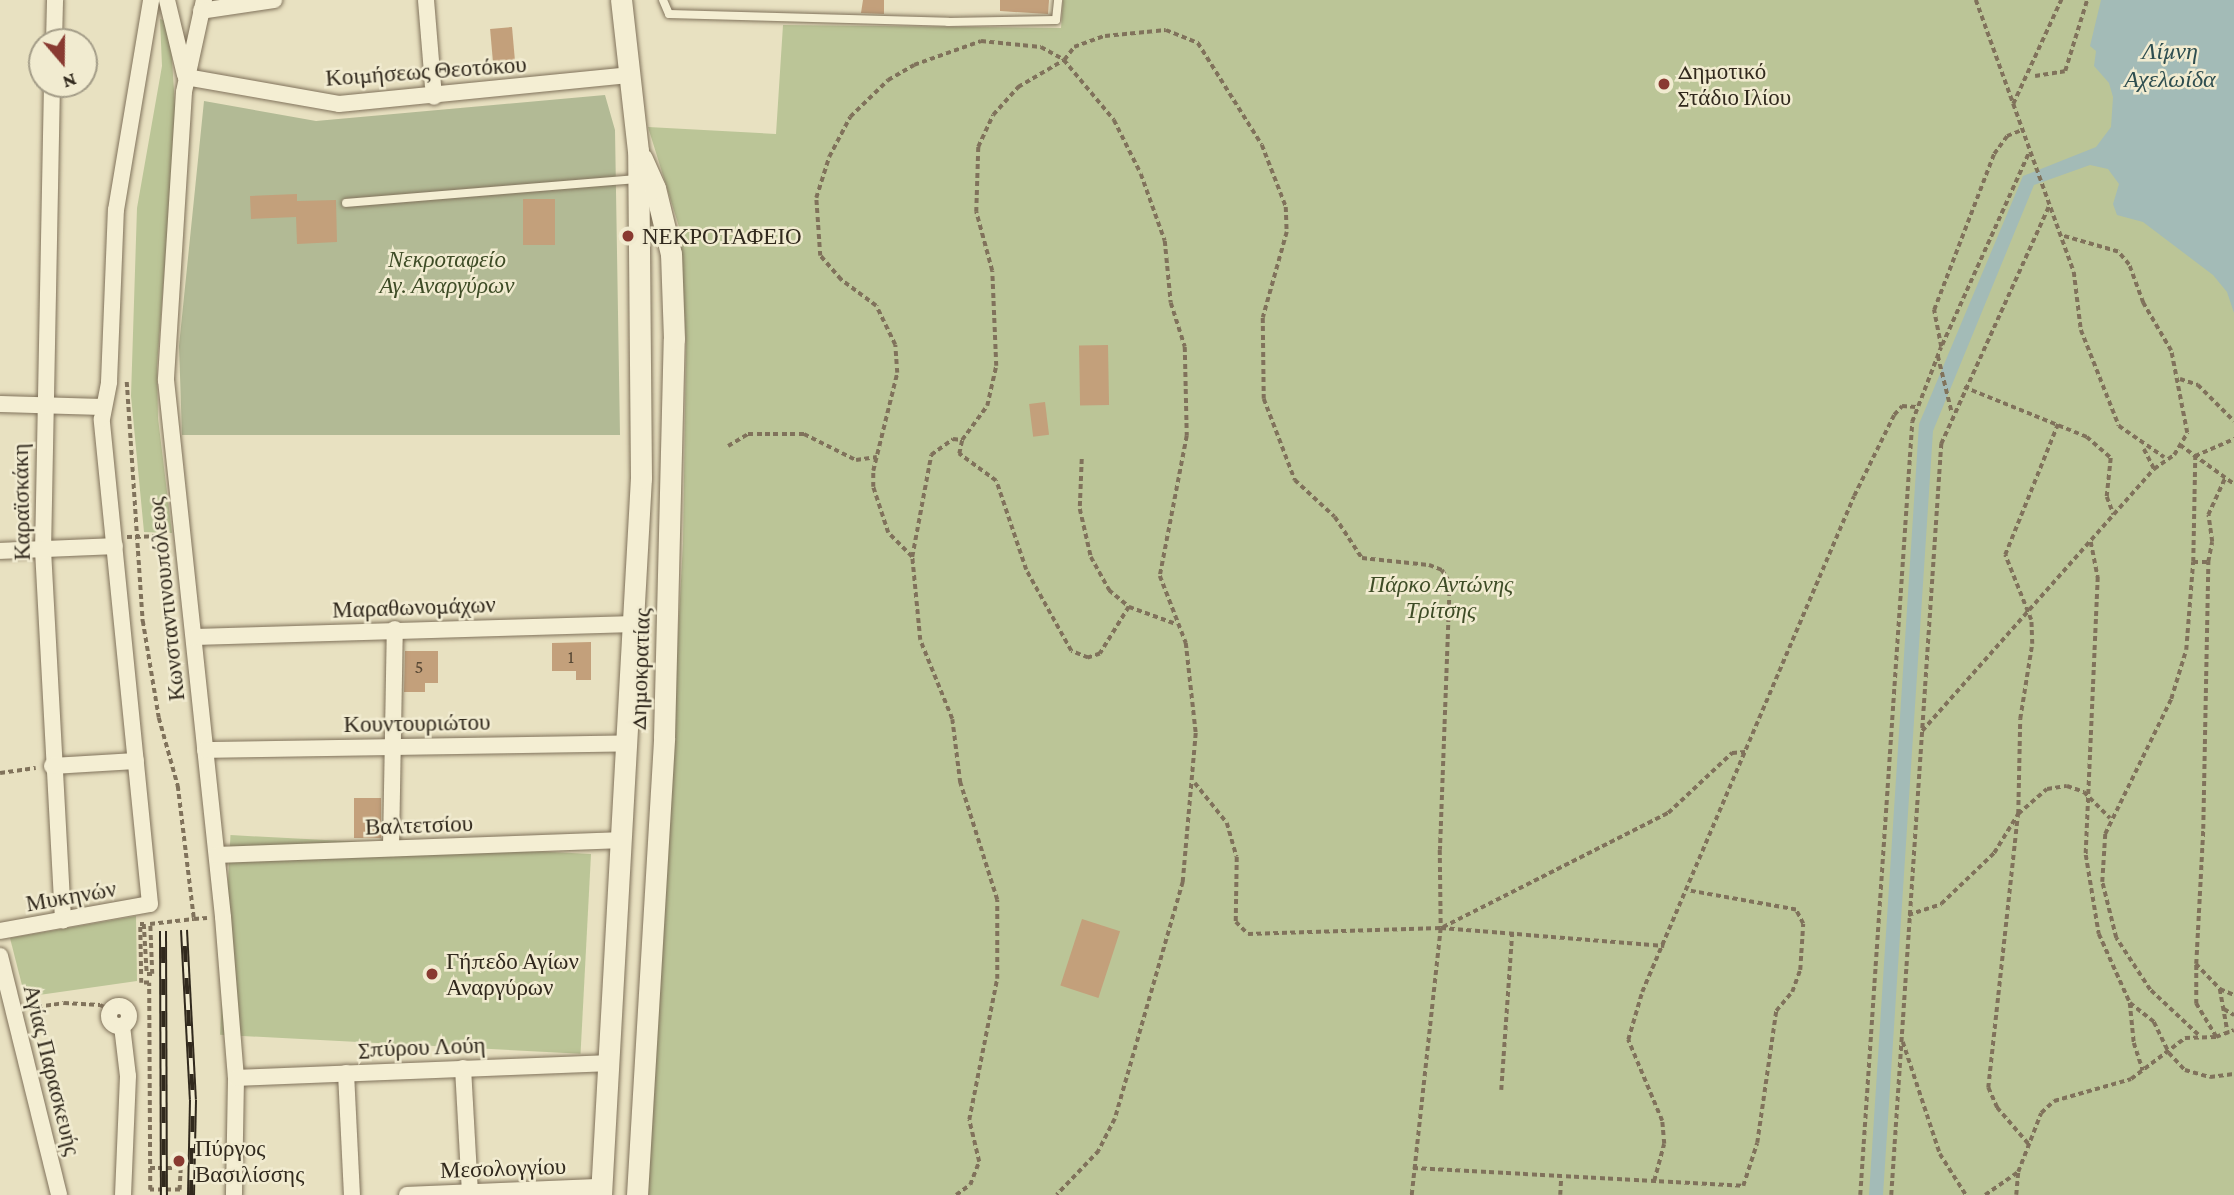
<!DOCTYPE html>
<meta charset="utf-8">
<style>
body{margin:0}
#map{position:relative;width:2234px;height:1195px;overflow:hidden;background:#e8e1c1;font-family:"Crimson Pro",serif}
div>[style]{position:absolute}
.green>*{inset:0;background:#bbc597;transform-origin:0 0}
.cemetery>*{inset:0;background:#b2ba95}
.water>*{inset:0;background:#a3bbb7}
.building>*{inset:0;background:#c3a07b;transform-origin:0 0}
.path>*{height:3.5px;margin-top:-1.75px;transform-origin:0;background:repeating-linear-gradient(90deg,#80725b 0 5px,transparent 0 8.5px)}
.roads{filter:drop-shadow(0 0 2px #80725b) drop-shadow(0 0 2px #80725b)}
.service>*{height:8px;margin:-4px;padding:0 4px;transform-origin:4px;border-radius:4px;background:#f4eed3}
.minor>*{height:16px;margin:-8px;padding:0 8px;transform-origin:8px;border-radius:8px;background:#f4eed3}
.minor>.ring{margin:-8px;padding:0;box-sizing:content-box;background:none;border:16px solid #f4eed3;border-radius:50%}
.secondary>*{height:21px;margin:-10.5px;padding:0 10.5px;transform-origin:10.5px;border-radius:10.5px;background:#f4eed3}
.rail>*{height:8px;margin-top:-4px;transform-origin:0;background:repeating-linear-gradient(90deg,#f1ebd0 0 16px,#31291d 0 32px);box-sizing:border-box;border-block:2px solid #31291d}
.dots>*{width:19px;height:19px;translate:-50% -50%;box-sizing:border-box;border:4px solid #f1ebd0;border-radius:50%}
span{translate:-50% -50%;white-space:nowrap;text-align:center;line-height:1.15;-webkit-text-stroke:5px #f1ebd0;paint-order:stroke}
.number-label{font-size:19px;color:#564734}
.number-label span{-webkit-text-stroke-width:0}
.street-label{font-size:23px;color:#31291d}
.poi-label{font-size:23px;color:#31291d}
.left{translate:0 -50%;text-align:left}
.park-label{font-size:23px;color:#3e4c26;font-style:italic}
.water-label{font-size:24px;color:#2e4e50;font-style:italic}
.north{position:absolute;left:28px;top:28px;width:70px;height:70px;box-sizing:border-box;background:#f1ebd0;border:2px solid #a49d88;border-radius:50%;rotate:160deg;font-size:19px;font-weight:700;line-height:28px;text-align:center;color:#31291d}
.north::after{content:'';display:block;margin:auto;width:24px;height:32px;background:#893a31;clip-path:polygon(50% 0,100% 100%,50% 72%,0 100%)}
</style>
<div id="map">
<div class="green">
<i style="clip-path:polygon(1063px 0,2234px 0,2234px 1195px,648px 1195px,683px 543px,686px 345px,680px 230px,648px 127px,776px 134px,783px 25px,1061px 28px)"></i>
<i style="clip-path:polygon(160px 19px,166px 21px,171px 44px,176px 122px,157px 366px,158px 418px,172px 533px,144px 532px,131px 396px,137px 208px,162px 66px)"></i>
<i style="left:591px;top:854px;width:200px;height:361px;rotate:93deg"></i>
<i style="clip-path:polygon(136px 916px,137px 981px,25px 997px,10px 938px)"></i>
</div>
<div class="cemetery">
<i style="clip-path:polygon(605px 95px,615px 130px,620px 435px,182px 435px,179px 346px,204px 101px,316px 121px)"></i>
</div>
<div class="water">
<i style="clip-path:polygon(2101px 0,2234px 0,2234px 313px,2227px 292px,2213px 275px,2143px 222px,2117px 215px,2113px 204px,2119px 184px,2108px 169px,2090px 165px,2034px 185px,1933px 431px,1883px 1195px,1869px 1195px,1919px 424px,2023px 176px,2096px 147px,2111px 127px,2113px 97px,2109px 83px,2094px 66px,2096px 51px,2090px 46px)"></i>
</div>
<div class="building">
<i style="clip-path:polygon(863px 0,884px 0,884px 14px,861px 13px)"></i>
<i style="clip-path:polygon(1000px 0,1049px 0,1048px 14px,1000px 11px)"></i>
<i style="left:512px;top:27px;width:37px;height:22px;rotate:85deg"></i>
<i style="clip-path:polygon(297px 194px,297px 201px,336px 200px,337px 242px,297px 244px,296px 217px,251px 219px,250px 196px)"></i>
<i style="left:523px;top:199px;width:32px;height:46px"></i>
<i style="left:1108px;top:345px;width:60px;height:29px;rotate:89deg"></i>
<i style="left:1045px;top:402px;width:33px;height:16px;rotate:83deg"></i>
<i style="clip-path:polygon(591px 642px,591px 680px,576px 680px,576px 671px,552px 671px,552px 643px)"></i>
<i style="clip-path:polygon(405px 651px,438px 651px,438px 683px,425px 683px,425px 692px,404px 692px)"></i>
<i style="left:381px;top:798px;width:40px;height:27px;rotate:90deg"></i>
<i style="left:1082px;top:919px;width:40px;height:70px;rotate:18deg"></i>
</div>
<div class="path">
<i style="left:1976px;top:0;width:289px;rotate:70.2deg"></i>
<i style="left:2074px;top:272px;width:58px;rotate:83.1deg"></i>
<i style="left:2081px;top:330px;width:103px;rotate:68.4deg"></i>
<i style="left:2119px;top:426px;width:55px;rotate:34.6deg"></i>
<i style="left:2035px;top:76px;width:30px;rotate:-9deg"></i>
<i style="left:2065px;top:71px;width:74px;rotate:-72.8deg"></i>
<i style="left:2013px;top:104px;width:115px;rotate:-65.2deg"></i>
<i style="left:1942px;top:345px;width:212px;rotate:-65.7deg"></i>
<i style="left:1938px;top:356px;width:59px;rotate:76.2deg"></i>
<i style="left:2180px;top:379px;width:19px;rotate:18deg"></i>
<i style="left:2198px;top:385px;width:51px;rotate:45deg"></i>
<i style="left:127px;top:382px;width:240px;rotate:86.2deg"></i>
<i style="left:143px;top:621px;width:98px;rotate:80.6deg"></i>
<i style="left:159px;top:718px;width:71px;rotate:74.4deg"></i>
<i style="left:178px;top:786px;width:134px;rotate:83.1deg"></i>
<i style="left:194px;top:919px;width:13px;rotate:-4deg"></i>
<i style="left:1964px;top:387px;width:133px;rotate:22.1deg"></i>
<i style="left:2087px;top:437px;width:32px;rotate:41deg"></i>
<i style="left:2111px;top:458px;width:39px;rotate:96deg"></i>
<i style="left:2107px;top:497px;width:19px;rotate:69deg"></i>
<i style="left:2180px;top:445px;width:67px;rotate:35.8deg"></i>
<i style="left:728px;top:446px;width:23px;rotate:-31deg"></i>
<i style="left:748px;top:434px;width:56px"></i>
<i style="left:804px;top:434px;width:58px;rotate:26.6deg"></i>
<i style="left:856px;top:460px;width:21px;rotate:-8deg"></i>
<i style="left:2144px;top:449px;width:22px;rotate:63deg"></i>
<i style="left:1082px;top:459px;width:50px;rotate:92.3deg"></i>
<i style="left:1080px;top:509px;width:49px;rotate:77.1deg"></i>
<i style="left:1091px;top:557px;width:38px;rotate:61deg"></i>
<i style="left:1109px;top:590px;width:26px;rotate:40deg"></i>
<i style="left:1129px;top:607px;width:50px;rotate:19.9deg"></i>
<i style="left:127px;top:537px;width:42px;rotate:-1.4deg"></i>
<i style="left:2091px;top:542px;width:36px;rotate:79deg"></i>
<i style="left:2098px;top:577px;width:278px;rotate:92.5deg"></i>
<i style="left:2086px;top:855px;width:80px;rotate:80.7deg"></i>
<i style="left:2099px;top:934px;width:76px;rotate:65.8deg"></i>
<i style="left:2130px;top:1003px;width:31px;rotate:38deg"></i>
<i style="left:2154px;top:1022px;width:34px;rotate:64deg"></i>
<i style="left:2169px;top:1053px;width:23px;rotate:47deg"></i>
<i style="left:2185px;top:1070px;width:26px;rotate:16deg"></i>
<i style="left:2210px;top:1077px;width:24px;rotate:-7deg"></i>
<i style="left:912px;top:557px;width:34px;rotate:-135deg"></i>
<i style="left:888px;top:533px;width:48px;rotate:-108.1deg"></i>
<i style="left:873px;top:487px;width:16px;rotate:-90deg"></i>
<i style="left:873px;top:471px;width:101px;rotate:-76.2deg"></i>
<i style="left:897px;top:373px;width:28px;rotate:-94deg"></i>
<i style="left:895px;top:345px;width:43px;rotate:-116deg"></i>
<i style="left:876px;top:306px;width:44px;rotate:-143.4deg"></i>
<i style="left:841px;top:280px;width:32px;rotate:-131deg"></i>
<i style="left:820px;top:256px;width:58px;rotate:-93.9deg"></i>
<i style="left:816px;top:198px;width:43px;rotate:-72.4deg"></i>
<i style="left:829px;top:157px;width:45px;rotate:-62.3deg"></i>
<i style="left:850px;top:117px;width:53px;rotate:-44.2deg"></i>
<i style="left:888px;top:80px;width:30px;rotate:-30deg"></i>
<i style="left:914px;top:65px;width:71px;rotate:-19.7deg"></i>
<i style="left:981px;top:41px;width:60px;rotate:5.7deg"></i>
<i style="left:1041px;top:47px;width:26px;rotate:29deg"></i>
<i style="left:1064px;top:60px;width:78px;rotate:50.2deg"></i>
<i style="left:1114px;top:120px;width:60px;rotate:63.4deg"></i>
<i style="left:1141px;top:174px;width:71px;rotate:70.3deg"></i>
<i style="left:1165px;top:241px;width:62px;rotate:84.5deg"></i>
<i style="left:1171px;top:303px;width:46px;rotate:72.3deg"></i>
<i style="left:1185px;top:347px;width:89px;rotate:88.7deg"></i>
<i style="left:1187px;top:436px;width:143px;rotate:100.9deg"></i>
<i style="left:1160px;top:576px;width:72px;rotate:68.8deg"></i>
<i style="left:1186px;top:643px;width:91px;rotate:83.7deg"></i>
<i style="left:1196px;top:733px;width:150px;rotate:95deg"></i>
<i style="left:1183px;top:882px;width:247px;rotate:106deg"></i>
<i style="left:1115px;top:1119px;width:36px;rotate:117deg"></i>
<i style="left:1099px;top:1151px;width:61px;rotate:133.7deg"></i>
<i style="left:2193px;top:562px;width:15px"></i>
<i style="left:1129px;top:607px;width:55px;rotate:121.7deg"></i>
<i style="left:1100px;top:654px;width:13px;rotate:162deg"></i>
<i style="left:1088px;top:658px;width:18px;rotate:-158deg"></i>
<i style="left:1071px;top:651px;width:93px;rotate:-119.1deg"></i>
<i style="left:1026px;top:570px;width:94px;rotate:-108.6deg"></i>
<i style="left:996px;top:481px;width:46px;rotate:-143.9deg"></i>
<i style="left:959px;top:454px;width:14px;rotate:-78deg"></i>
<i style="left:962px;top:440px;width:42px;rotate:-53.7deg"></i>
<i style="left:987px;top:406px;width:41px;rotate:-77.3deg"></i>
<i style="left:996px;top:366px;width:95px;rotate:-92.4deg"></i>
<i style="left:992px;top:271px;width:61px;rotate:-105.2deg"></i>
<i style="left:976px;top:212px;width:65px;rotate:-88.2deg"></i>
<i style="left:978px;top:147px;width:35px;rotate:-65deg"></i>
<i style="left:993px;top:115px;width:38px;rotate:-48deg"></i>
<i style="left:1018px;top:87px;width:53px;rotate:-30.4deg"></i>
<i style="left:1064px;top:60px;width:16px;rotate:-52deg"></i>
<i style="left:1074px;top:47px;width:33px;rotate:-20deg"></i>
<i style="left:1105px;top:36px;width:61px;rotate:-5.6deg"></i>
<i style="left:1166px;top:30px;width:35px;rotate:22deg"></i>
<i style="left:1198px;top:43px;width:120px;rotate:57.9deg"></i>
<i style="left:1262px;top:145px;width:66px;rotate:68.8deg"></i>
<i style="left:1286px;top:207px;width:25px;rotate:88deg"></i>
<i style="left:1287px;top:232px;width:89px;rotate:105.6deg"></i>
<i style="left:1263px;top:318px;width:81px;rotate:89.3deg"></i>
<i style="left:1264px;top:399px;width:87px;rotate:69.1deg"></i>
<i style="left:1295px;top:480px;width:54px;rotate:42.8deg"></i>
<i style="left:1335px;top:517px;width:49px;rotate:56.6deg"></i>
<i style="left:1362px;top:558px;width:67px;rotate:6deg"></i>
<i style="left:1429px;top:565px;width:14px;rotate:21deg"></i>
<i style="left:1442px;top:570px;width:15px;rotate:58deg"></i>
<i style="left:1450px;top:583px;width:267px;rotate:92.1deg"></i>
<i style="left:1440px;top:850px;width:78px;rotate:89.3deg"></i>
<i style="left:1441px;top:928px;width:269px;rotate:96.2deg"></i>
<i style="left:1922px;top:731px;width:350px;rotate:-48.5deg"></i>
<i style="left:2154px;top:469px;width:24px;rotate:-35deg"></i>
<i style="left:2174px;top:455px;width:26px;rotate:-59deg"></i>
<i style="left:2187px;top:433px;width:84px;rotate:-101deg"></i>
<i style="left:2171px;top:351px;width:56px;rotate:-120.3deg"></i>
<i style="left:2143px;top:303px;width:40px;rotate:-110.2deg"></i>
<i style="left:2129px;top:265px;width:17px;rotate:-130deg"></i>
<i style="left:2118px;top:252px;width:61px;rotate:-163.9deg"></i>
<i style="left:0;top:773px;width:36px;rotate:-8deg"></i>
<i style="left:1195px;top:783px;width:51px;rotate:51.3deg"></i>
<i style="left:1227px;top:823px;width:35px;rotate:74deg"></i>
<i style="left:1237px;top:857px;width:65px;rotate:90.9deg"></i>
<i style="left:1236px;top:922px;width:17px;rotate:45deg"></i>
<i style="left:1248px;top:934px;width:193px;rotate:-1.8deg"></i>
<i style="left:1441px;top:928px;width:224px;rotate:4.6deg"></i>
<i style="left:1908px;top:915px;width:35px;rotate:-18deg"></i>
<i style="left:1941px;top:904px;width:74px;rotate:-43.9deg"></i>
<i style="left:1994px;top:853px;width:46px;rotate:-58.4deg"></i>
<i style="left:2018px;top:814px;width:38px;rotate:-41deg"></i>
<i style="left:2047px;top:789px;width:20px;rotate:-9deg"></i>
<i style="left:2067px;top:786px;width:18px;rotate:19deg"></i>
<i style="left:2084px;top:792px;width:37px;rotate:45deg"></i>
<i style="left:1443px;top:927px;width:252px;rotate:-26.9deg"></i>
<i style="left:1668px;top:813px;width:88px;rotate:-43.2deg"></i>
<i style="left:1732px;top:753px;width:13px;rotate:-4deg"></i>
<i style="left:2196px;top:964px;width:35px;rotate:46deg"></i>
<i style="left:2220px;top:989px;width:15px;rotate:23deg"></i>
<i style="left:2220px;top:989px;width:46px;rotate:79.9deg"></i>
<i style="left:2130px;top:1003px;width:40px;rotate:84.3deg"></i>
<i style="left:2134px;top:1043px;width:29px;rotate:72deg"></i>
<i style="left:29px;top:1008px;width:35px;rotate:-8deg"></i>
<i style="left:64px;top:1003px;width:36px;rotate:3deg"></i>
<i style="left:100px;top:1005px;width:13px;rotate:23deg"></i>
<i style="left:2224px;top:1009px;width:12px;rotate:31deg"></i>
<i style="left:2198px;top:1035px;width:66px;rotate:-136.8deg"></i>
<i style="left:2150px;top:990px;width:62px;rotate:-123.2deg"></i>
<i style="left:2116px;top:938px;width:58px;rotate:-104deg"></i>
<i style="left:2102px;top:882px;width:48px;rotate:-86.4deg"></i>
<i style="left:2105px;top:834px;width:150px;rotate:-63.9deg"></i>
<i style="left:2171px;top:699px;width:51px;rotate:-73deg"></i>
<i style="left:2186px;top:650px;width:88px;rotate:-85.5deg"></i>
<i style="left:2193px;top:562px;width:106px;rotate:-88.9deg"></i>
<i style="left:2195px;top:456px;width:43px;rotate:-23.6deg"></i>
<i style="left:2216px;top:1037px;width:39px;rotate:-121deg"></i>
<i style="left:2196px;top:1004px;width:40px;rotate:-90deg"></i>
<i style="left:2196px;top:964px;width:135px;rotate:-87deg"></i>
<i style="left:2203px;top:829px;width:267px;rotate:-88.9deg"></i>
<i style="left:2208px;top:562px;width:20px;rotate:-79deg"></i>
<i style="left:2212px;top:542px;width:27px;rotate:-98deg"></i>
<i style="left:2208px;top:515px;width:41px;rotate:-65.3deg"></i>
<i style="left:1903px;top:1042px;width:118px;rotate:71.7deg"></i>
<i style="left:1940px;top:1154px;width:49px;rotate:57.6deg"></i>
<i style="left:1501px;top:1090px;width:156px;rotate:-86deg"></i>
<i style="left:2028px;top:1144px;width:48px;rotate:-130.7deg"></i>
<i style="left:1997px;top:1108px;width:22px;rotate:-114deg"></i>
<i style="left:1988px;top:1088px;width:276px;rotate:-83.8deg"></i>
<i style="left:2018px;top:814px;width:95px;rotate:-88.8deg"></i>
<i style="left:2020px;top:719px;width:76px;rotate:-80.9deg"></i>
<i style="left:2032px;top:644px;width:24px;rotate:-92deg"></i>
<i style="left:2031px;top:620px;width:70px;rotate:-111.8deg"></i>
<i style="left:2005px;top:555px;width:141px;rotate:-68deg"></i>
<i style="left:150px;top:1168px;width:31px"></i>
<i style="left:181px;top:1168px;width:22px;rotate:93deg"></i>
<i style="left:180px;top:1190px;width:30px;rotate:180deg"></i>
<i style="left:150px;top:1190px;width:207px;rotate:-90.3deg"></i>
<i style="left:149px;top:983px;width:8px;rotate:180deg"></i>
<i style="left:141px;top:983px;width:59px;rotate:-91deg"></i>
<i style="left:140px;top:924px;width:4px"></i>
<i style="left:144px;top:924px;width:50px;rotate:86.6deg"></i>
<i style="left:147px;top:974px;width:5px"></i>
<i style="left:152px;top:974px;width:50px;rotate:-92.3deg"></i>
<i style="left:150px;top:924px;width:44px;rotate:-6.5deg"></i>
<i style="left:1413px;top:1168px;width:330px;rotate:3.1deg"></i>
<i style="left:1743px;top:1186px;width:45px;rotate:-72deg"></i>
<i style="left:1757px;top:1143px;width:133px;rotate:-81.8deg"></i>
<i style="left:1776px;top:1011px;width:25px;rotate:-50deg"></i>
<i style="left:1792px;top:992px;width:23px;rotate:-70deg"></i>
<i style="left:1800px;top:970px;width:46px;rotate:-86.3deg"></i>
<i style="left:1803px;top:924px;width:16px;rotate:-117deg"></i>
<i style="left:1796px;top:910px;width:109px;rotate:-169.9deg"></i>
<i style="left:1654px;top:1181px;width:38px;rotate:-75deg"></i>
<i style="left:1664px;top:1144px;width:23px;rotate:-95deg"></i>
<i style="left:1662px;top:1121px;width:88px;rotate:-112.8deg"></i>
<i style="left:1628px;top:1040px;width:50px;rotate:-73.7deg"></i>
<i style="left:1642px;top:992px;width:539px;rotate:-66.86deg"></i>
<i style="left:1854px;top:496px;width:90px;rotate:-63.7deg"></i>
<i style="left:1894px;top:415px;width:12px;rotate:-48deg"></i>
<i style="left:1902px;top:406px;width:14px;rotate:4deg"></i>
<i style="left:956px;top:1195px;width:17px;rotate:-36deg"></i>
<i style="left:970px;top:1185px;width:25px;rotate:-69deg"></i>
<i style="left:979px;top:1162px;width:43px;rotate:-103.4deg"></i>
<i style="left:969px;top:1120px;width:144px;rotate:-78.8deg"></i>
<i style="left:997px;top:979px;width:79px;rotate:-90deg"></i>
<i style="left:997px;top:900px;width:123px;rotate:-107.5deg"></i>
<i style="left:960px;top:783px;width:64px;rotate:-97.1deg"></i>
<i style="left:952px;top:719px;width:85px;rotate:-112.1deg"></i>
<i style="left:920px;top:640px;width:83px;rotate:-95.5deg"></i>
<i style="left:912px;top:557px;width:104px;rotate:-79.4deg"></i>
<i style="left:931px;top:455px;width:27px;rotate:-36deg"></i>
<i style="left:953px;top:439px;width:9px;rotate:6deg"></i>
<i style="left:1560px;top:1195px;width:17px;rotate:-87deg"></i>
<i style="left:1860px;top:1195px;width:775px;rotate:-86.15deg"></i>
<i style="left:1912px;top:422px;width:80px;rotate:-68.9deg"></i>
<i style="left:1941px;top:347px;width:38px;rotate:-101deg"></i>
<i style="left:1934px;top:310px;width:167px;rotate:-69deg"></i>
<i style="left:1994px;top:154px;width:22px;rotate:-54deg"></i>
<i style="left:2007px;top:136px;width:16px;rotate:-22deg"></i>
<i style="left:1891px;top:1195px;width:753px;rotate:-86.19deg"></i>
<i style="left:1941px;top:444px;width:261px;rotate:-65.6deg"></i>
<i style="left:1985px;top:1195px;width:40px;rotate:-34.9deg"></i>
<i style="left:2018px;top:1172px;width:63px;rotate:-68.7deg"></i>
<i style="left:2041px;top:1113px;width:18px;rotate:-43deg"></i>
<i style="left:2054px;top:1101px;width:80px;rotate:-15.9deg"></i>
<i style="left:2131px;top:1079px;width:68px;rotate:-37.2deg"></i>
<i style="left:2185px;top:1038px;width:31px;rotate:-2deg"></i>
<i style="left:2216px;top:1037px;width:19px;rotate:-21deg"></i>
<i style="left:2016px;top:1195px;width:22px;rotate:-85deg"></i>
</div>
<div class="roads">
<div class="service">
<i style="left:663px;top:0;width:15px;rotate:67deg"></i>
<i style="left:669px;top:14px;width:279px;rotate:1.6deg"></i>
<i style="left:948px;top:22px;width:108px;rotate:-1.1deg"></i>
<i style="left:1056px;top:20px;width:20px;rotate:-84deg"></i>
<i style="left:346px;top:203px;width:291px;rotate:-4.7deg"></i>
</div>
<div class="minor">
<i style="left:167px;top:0;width:77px;rotate:76.5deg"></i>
<i style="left:204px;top:0;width:94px;rotate:102.3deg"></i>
<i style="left:184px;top:92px;width:289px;rotate:93.6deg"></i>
<i style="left:166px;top:380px;width:540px;rotate:83.94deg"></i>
<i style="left:223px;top:917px;width:162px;rotate:85.4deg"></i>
<i style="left:236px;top:1078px;width:117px;rotate:91deg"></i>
<i style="left:426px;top:0;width:97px;rotate:85.3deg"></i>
<i style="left:201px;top:11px;width:74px;rotate:-8.6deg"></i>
<i style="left:54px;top:42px;width:42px;rotate:-88.6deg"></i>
<i style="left:186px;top:77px;width:155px;rotate:10deg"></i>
<i style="left:339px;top:104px;width:291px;rotate:-5.7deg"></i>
<i style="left:52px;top:84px;width:466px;rotate:91.1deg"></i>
<i style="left:43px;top:550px;width:371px;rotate:86.9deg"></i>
<i style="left:0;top:404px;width:103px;rotate:1.7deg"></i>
<i style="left:0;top:551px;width:115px;rotate:-2.5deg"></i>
<i style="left:194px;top:637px;width:441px;rotate:-1.7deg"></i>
<i style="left:205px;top:750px;width:424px;rotate:-0.9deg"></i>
<i style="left:52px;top:766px;width:84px;rotate:-3.4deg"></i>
<i style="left:391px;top:848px;width:219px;rotate:-89deg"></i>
<i style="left:217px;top:855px;width:406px;rotate:-2.1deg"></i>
<i style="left:0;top:931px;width:152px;rotate:-10.2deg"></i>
<i style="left:150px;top:904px;width:487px;rotate:-95.7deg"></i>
<i style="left:102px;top:419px;width:38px;rotate:-79deg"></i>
<i style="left:109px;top:382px;width:172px;rotate:-87.7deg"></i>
<i style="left:116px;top:210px;width:213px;rotate:-80.5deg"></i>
<i style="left:0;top:956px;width:246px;rotate:76.1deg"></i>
<i class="ring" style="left:109px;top:1006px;width:4px;height:4px"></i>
<i style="left:122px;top:1026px;width:50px;rotate:83.2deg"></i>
<i style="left:128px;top:1076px;width:119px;rotate:92.4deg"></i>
<i style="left:463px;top:1068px;width:127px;rotate:86.8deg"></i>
<i style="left:346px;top:1073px;width:122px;rotate:87.2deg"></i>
<i style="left:236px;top:1078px;width:374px;rotate:-2.3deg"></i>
<i style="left:407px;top:1195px;width:194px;rotate:-2.4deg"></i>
</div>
<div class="secondary">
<i style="left:601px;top:1195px;width:718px;rotate:-86.81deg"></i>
<i style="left:641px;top:478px;width:327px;rotate:-90.5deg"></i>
<i style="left:638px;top:151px;width:152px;rotate:-96.4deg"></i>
<i style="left:637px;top:1195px;width:458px;rotate:-86.6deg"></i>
<i style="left:664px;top:738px;width:399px;rotate:-88.6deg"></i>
<i style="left:674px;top:339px;width:85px;rotate:-92deg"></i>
<i style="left:671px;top:254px;width:68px;rotate:-103.6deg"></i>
<i style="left:655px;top:188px;width:32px;rotate:-114deg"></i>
</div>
</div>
<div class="rail">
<i style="left:184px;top:930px;width:170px;rotate:87deg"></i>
<i style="left:193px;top:1100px;width:95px;rotate:91.2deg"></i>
<i style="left:163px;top:931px;width:264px;rotate:89.8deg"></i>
</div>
<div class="dots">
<i style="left:1664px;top:84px;background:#893a31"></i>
<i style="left:628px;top:236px;background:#893a31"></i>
<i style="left:432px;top:974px;background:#893a31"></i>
<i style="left:179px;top:1161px;background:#893a31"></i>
</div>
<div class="number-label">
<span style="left:571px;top:657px">1</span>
<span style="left:419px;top:667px">5</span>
</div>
<div class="street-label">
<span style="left:426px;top:71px;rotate:-4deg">Κοιμήσεως Θεοτόκου</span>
<span style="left:21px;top:502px;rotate:-91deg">Καραϊσκάκη</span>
<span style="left:166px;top:599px;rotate:-96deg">Κωνσταντινουπόλεως</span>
<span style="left:414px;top:607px;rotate:-2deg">Μαραθωνομάχων</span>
<span style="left:640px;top:669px;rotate:-88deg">Δημοκρατίας</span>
<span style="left:417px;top:723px;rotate:-1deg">Κουντουριώτου</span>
<span style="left:419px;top:825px;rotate:-2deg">Βαλτετσίου</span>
<span style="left:71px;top:896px;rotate:-10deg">Μυκηνών</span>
<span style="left:422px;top:1047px;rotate:-2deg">Σπύρου Λούη</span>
<span style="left:52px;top:1070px;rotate:76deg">Αγίας Παρασκευής</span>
<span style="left:503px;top:1168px;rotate:-2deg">Μεσολογγίου</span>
</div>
<div class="poi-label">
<span class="left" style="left:1678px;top:84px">Δημοτικό<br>Στάδιο Ιλίου</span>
<span class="left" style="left:642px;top:236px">ΝΕΚΡΟΤΑΦΕΙΟ</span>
<span class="left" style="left:446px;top:974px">Γήπεδο Αγίων<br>Αναργύρων</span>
<span class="left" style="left:195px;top:1161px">Πύργος<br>Βασιλίσσης</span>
</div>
<div class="park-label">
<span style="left:447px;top:272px">Νεκροταφείο<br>Αγ. Αναργύρων</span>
<span style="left:1441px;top:597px">Πάρκο Αντώνης<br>Τρίτσης</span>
</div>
<div class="water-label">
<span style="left:2170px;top:65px">Λίμνη<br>Αχελωίδα</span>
</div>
<div class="north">N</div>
</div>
